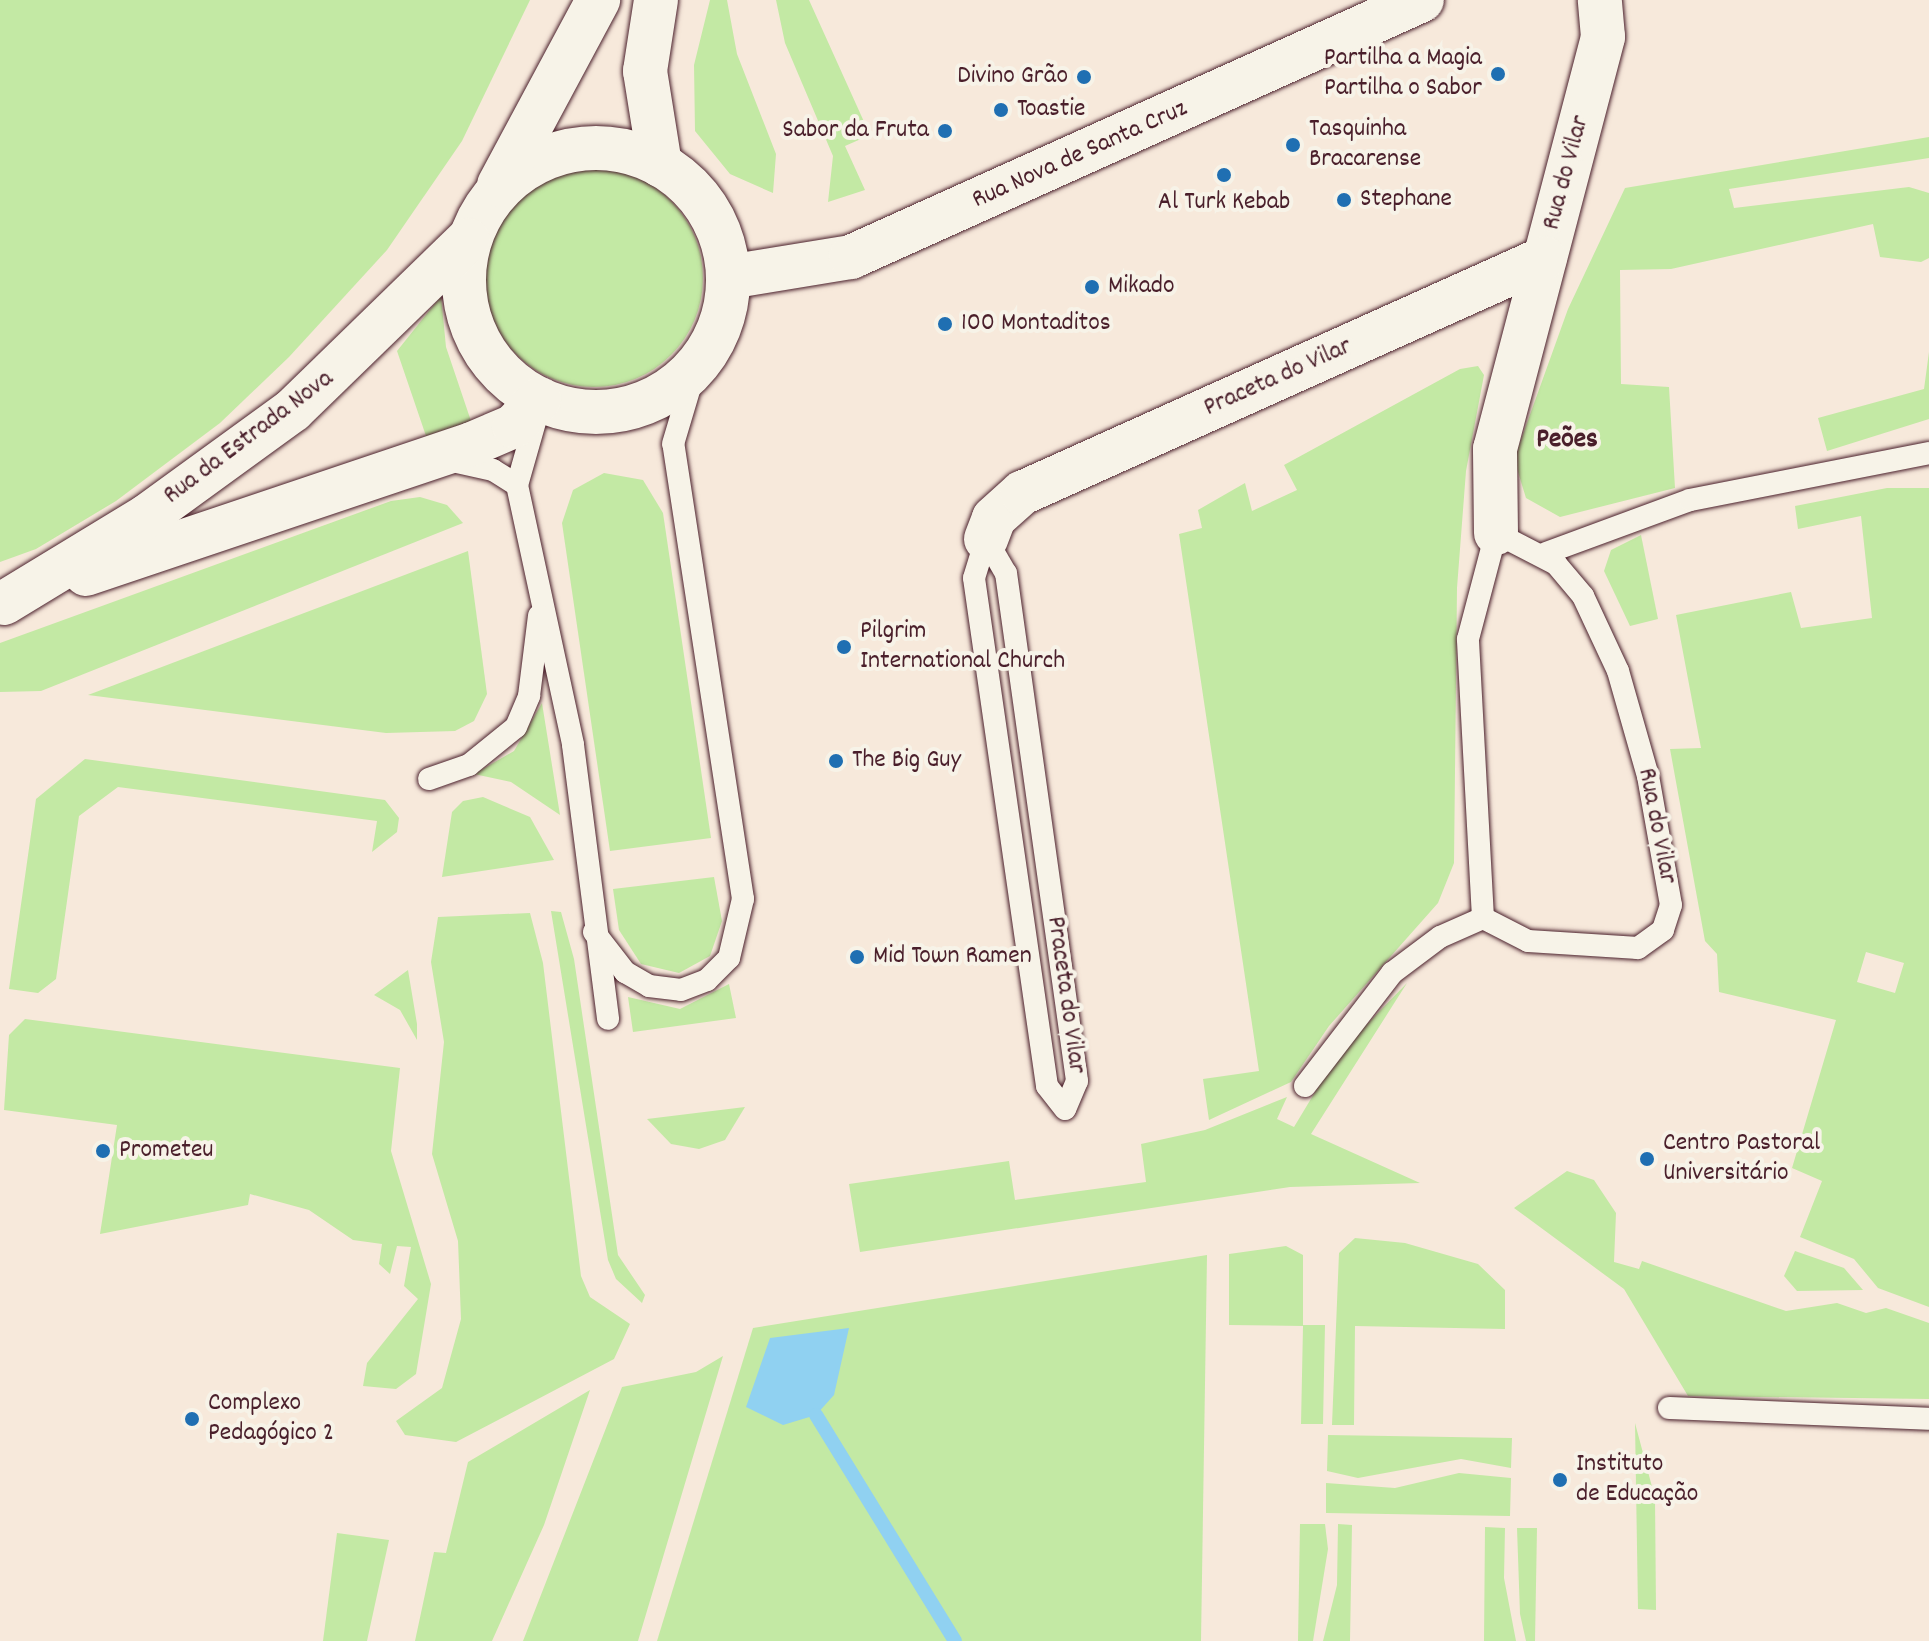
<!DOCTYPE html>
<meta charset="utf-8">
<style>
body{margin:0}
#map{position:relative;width:1929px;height:1641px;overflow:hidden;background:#f7e9db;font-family:Dekko,sans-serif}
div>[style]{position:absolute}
.green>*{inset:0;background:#c3e9a4}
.round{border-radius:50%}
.water>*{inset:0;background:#90d1f1}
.stream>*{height:14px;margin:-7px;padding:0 7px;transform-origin:7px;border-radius:7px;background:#90d1f1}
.roads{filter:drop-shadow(0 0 2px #4a1f2b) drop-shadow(0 0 2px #4a1f2b)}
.service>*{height:22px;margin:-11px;padding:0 11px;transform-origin:11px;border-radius:11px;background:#f7f3e8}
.minor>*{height:44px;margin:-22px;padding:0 22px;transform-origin:22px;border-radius:22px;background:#f7f3e8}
.tertiary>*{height:44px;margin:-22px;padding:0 22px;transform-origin:22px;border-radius:22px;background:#f7f3e8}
.secondary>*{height:44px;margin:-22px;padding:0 22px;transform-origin:22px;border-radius:22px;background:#f7f3e8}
.secondary>.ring{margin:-22px;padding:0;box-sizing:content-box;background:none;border:44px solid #f7f3e8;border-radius:50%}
.dots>*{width:22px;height:22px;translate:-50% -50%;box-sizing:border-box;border:4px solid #f7f3e8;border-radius:50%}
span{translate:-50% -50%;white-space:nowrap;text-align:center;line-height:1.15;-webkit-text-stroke:8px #f7f3e8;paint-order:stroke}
.poi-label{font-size:26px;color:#4a1f2b}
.right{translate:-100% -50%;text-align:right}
.left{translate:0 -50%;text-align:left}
.street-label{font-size:26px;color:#4a1f2b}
.neighbourhood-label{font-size:28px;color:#4a1f2b;font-weight:700}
</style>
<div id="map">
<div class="green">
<i style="clip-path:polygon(0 0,530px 0,462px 141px,387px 250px,289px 357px,220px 423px,116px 501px,36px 549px,0 562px)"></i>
<i style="clip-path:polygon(710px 0,727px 0,737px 54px,776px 154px,773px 193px,730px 174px,695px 131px,694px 65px)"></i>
<i style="clip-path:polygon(776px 0,809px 0,870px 135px,845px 146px,865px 190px,828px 202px,833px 156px,785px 43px)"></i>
<i style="clip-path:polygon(1929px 137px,1929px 158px,1729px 189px,1734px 208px,1909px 187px,1929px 193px,1929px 258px,1921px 262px,1880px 257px,1873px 224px,1671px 269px,1620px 270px,1621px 384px,1669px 387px,1675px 488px,1560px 517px,1526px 498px,1514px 459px,1568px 309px,1625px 188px)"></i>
<i class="round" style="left:485px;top:169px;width:218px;height:218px"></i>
<i style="clip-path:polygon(441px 296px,446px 347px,471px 421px,426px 436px,397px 351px)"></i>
<i style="clip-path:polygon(1929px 352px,1929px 419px,1827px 451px,1818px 418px,1924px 389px)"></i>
<i style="clip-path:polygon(1478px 366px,1484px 375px,1466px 471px,1457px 588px,1454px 863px,1438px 903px,1329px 1026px,1291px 1082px,1209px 1120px,1203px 1079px,1259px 1071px,1179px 534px,1202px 528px,1198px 510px,1245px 483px,1252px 511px,1297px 490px,1284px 465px,1460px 369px)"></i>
<i style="clip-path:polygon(604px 473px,643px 480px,663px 513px,711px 838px,610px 851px,562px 523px,573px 490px)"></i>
<i style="clip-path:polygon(evenodd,1887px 488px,1929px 488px,1929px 1307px,1878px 1288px,1854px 1259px,1800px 1237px,1822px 1181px,1792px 1168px,1836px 1020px,1719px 992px,1717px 954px,1705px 941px,1670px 749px,1701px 748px,1676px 615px,1791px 592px,1801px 628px,1872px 618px,1861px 516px,1798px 529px,1795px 506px,1887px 488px,1866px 952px,1904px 963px,1895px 993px,1857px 982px,1866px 952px)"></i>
<i style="clip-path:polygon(420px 497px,447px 505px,463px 523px,41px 691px,0 692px,0 643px,391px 501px)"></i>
<i style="clip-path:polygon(1641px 535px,1658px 619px,1630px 626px,1604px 571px,1611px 550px)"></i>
<i style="clip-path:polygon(468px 551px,487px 694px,474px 721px,455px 731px,386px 733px,88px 695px)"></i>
<i style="clip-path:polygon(542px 703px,560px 815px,511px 782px,474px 774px,514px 751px)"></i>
<i style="clip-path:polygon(85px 759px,385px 800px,399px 818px,397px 832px,372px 852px,377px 821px,118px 787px,79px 816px,56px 979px,38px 993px,9px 989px,36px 799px)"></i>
<i style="clip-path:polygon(483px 797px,530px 817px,554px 860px,442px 877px,452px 812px,463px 801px)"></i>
<i style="clip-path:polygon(714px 877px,722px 921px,710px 956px,679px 973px,641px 964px,619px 930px,613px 889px)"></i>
<i style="clip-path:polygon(551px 911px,561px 912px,574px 959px,618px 1255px,645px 1295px,642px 1303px,616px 1279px,608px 1260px)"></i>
<i style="clip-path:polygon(530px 913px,543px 963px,581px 1276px,590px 1297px,630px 1324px,614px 1359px,456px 1442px,405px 1435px,396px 1421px,442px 1388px,461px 1319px,458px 1241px,432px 1154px,444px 1042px,431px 962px,438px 917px)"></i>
<i style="clip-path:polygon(408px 970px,417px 1024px,417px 1040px,400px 1010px,374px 995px)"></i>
<i style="clip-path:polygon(1407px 983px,1311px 1134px,1420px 1183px,1290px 1187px,860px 1252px,849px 1184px,1009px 1161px,1015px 1200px,1146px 1182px,1141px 1144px,1205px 1130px,1287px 1097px,1277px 1119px,1294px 1127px,1338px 1054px)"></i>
<i style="clip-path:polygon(729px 984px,736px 1018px,633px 1032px,628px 997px,680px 1009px)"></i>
<i style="clip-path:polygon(25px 1019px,400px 1068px,391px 1151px,431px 1284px,416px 1374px,396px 1389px,363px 1386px,367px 1363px,418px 1299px,404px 1286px,411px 1247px,397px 1246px,390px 1274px,379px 1264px,382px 1244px,353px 1240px,309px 1210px,250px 1194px,248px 1205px,100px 1234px,117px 1125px,4px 1110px,9px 1035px)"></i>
<i style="clip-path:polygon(745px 1107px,725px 1140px,699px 1149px,671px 1144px,647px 1119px)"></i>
<i style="clip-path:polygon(1567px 1171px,1594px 1180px,1616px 1213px,1614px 1262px,1639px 1269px,1642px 1261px,1786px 1311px,1837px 1303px,1866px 1313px,1886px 1308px,1929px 1323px,1929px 1399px,1688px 1396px,1624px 1289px,1514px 1208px)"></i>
<i style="clip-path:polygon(1355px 1238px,1405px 1243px,1478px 1264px,1505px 1290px,1505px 1329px,1355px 1326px,1354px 1425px,1332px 1425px,1339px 1253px)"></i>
<i style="clip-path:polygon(1286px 1246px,1303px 1255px,1303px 1325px,1325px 1325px,1323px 1424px,1301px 1424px,1303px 1326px,1229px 1325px,1229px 1254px)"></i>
<i style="clip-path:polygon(1795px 1251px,1844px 1268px,1863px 1290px,1797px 1291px,1784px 1276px)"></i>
<i style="clip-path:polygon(1207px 1255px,1201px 1641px,657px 1641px,753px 1328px)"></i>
<i style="clip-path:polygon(723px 1356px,638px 1641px,523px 1641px,622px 1387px,696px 1372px)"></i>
<i style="clip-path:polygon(590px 1390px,544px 1525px,492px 1641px,415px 1641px,434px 1552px,446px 1553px,468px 1462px)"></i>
<i style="clip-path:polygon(1635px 1423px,1655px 1498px,1656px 1610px,1638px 1609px)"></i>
<i style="clip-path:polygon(1328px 1435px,1512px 1438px,1511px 1468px,1461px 1459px,1358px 1478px,1327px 1471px)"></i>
<i style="clip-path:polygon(1459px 1473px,1511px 1478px,1510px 1516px,1326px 1513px,1326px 1483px,1395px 1488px)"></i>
<i style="clip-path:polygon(1300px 1524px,1325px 1524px,1328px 1549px,1313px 1641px,1298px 1641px)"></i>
<i style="clip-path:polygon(1338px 1524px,1352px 1525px,1350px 1641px,1323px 1641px,1337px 1585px)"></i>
<i style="clip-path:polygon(1485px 1527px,1505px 1528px,1504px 1578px,1516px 1641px,1484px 1641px)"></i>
<i style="clip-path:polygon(1517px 1528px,1537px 1528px,1535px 1641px,1526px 1641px,1520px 1614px)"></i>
<i style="clip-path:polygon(337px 1533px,389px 1540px,367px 1641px,323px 1641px)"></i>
</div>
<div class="water">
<i style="clip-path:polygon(849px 1328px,834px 1395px,816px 1415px,783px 1425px,746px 1407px,770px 1338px)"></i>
</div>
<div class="stream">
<i style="left:816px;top:1415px;width:265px;rotate:58.4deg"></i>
</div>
<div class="roads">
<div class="service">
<i style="left:537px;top:415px;width:73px;rotate:105.9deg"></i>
<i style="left:517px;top:485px;width:266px;rotate:77.8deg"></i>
<i style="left:573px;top:745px;width:276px;rotate:82.7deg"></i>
<i style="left:448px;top:460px;width:46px;rotate:12.5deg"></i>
<i style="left:493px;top:470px;width:28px;rotate:32deg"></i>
<i style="left:1496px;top:533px;width:68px;rotate:27.3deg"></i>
<i style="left:1556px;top:564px;width:42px;rotate:49.8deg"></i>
<i style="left:1583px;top:596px;width:83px;rotate:65deg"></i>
<i style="left:1618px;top:671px;width:109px;rotate:74.1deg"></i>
<i style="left:1648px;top:776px;width:131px;rotate:79.9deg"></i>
<i style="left:1671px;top:905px;width:26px;rotate:108deg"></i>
<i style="left:1663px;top:930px;width:31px;rotate:144deg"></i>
<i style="left:1638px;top:948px;width:110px;rotate:-176.4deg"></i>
<i style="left:1528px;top:941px;width:51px;rotate:-152.9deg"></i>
<i style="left:1483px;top:918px;width:279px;rotate:-93.1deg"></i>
<i style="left:1468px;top:639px;width:110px;rotate:-75.2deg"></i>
<i style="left:986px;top:539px;width:39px;rotate:60deg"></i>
<i style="left:1006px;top:573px;width:513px;rotate:82.04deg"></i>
<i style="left:1077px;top:1081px;width:30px;rotate:113deg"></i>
<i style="left:1065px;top:1109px;width:29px;rotate:-128deg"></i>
<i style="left:1047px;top:1086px;width:513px;rotate:-98.18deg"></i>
<i style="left:974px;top:578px;width:41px;rotate:-72.9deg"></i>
<i style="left:1546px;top:553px;width:153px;rotate:-20.2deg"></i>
<i style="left:1690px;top:500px;width:244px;rotate:-11.1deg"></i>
<i style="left:429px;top:779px;width:42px;rotate:-19.3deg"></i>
<i style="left:469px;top:765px;width:60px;rotate:-39deg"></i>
<i style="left:516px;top:727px;width:34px;rotate:-67deg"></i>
<i style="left:529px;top:696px;width:81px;rotate:-82.9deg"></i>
<i style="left:594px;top:932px;width:51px;rotate:52.2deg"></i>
<i style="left:625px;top:972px;width:28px;rotate:30deg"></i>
<i style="left:649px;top:986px;width:32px;rotate:7deg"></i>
<i style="left:681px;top:990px;width:28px;rotate:-21deg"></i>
<i style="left:707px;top:980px;width:31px;rotate:-45deg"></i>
<i style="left:729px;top:958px;width:61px;rotate:-76.7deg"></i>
<i style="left:743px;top:899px;width:460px;rotate:-98.7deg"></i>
<i style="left:673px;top:444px;width:80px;rotate:-73.4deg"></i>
<i style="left:1305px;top:1086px;width:143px;rotate:-52.4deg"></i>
<i style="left:1392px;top:973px;width:60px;rotate:-36.9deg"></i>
<i style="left:1440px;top:937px;width:47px;rotate:-23.8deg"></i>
<i style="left:1669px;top:1408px;width:260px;rotate:2.4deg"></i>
</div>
<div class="minor">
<i style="left:1496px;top:533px;width:84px;rotate:-90.7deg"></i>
<i style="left:1495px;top:449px;width:426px;rotate:-75.3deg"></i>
<i style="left:1603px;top:37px;width:37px;rotate:-95deg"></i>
<i style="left:986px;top:539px;width:22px;rotate:-69deg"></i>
<i style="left:994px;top:518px;width:38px;rotate:-42deg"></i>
<i style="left:1022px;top:493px;width:573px;rotate:-24.2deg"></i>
</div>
<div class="tertiary">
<i style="left:729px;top:277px;width:124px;rotate:-9.3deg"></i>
<i style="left:851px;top:257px;width:626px;rotate:-24.23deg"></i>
</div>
<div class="secondary">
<i style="left:656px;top:0;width:72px;rotate:98.8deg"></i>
<i style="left:645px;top:71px;width:95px;rotate:80.9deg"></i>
<i class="ring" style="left:464px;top:148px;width:220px;height:220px"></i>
<i style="left:499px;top:185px;width:210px;rotate:-61.8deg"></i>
<i style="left:86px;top:574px;width:407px;rotate:-18.6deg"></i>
<i style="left:472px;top:444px;width:46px;rotate:-23.2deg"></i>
<i style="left:514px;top:426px;width:37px;rotate:-47deg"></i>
<i style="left:4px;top:603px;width:167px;rotate:-31.3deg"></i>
<i style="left:147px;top:516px;width:180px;rotate:-36deg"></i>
<i style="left:293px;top:410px;width:244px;rotate:-44.2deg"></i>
</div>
</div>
<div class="dots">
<i style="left:1498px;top:74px;background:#1f6fb2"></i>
<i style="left:1084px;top:77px;background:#1f6fb2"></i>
<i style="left:1001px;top:110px;background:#1f6fb2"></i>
<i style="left:945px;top:131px;background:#1f6fb2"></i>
<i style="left:1293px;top:145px;background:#1f6fb2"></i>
<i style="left:1224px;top:175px;background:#1f6fb2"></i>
<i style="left:1344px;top:200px;background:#1f6fb2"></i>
<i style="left:1092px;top:287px;background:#1f6fb2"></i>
<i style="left:945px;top:324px;background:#1f6fb2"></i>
<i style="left:844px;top:647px;background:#1f6fb2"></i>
<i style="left:836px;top:761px;background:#1f6fb2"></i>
<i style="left:857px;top:957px;background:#1f6fb2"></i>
<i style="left:103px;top:1151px;background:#1f6fb2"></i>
<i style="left:1647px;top:1159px;background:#1f6fb2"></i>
<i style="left:192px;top:1419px;background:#1f6fb2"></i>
<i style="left:1560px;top:1480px;background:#1f6fb2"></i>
</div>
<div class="poi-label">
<span class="right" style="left:1482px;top:74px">Partilha a Magia<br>Partilha o Sabor</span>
<span class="right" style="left:1068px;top:77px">Divino Grão</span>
<span class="left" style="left:1017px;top:110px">Toastie</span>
<span class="left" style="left:1309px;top:145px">Tasquinha<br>Bracarense</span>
<span class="right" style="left:929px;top:131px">Sabor da Fruta</span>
<span class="left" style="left:1360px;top:200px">Stephane</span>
<span style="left:1224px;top:203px">Al Turk Kebab</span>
<span class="left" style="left:1108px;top:287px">Mikado</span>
<span class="left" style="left:961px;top:324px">100 Montaditos</span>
<span class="left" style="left:860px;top:647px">Pilgrim<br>International Church</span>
<span class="left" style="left:852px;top:761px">The Big Guy</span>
<span class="left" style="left:873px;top:957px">Mid Town Ramen</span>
<span class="left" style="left:1663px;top:1159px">Centro Pastoral<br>Universitário</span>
<span class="left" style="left:119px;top:1151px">Prometeu</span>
<span class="left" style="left:208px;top:1419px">Complexo<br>Pedagógico 2</span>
<span class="left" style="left:1576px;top:1480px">Instituto<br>de Educação</span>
</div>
<div class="street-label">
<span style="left:1080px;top:155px;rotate:-24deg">Rua Nova de Santa Cruz</span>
<span style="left:1567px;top:173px;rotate:-75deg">Rua do Vilar</span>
<span style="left:1278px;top:378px;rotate:-24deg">Praceta do Vilar</span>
<span style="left:249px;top:438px;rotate:-37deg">Rua da Estrada Nova</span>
<span style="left:1656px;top:826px;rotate:79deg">Rua do Vilar</span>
<span style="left:1065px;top:995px;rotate:82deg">Praceta do Vilar</span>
</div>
<div class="neighbourhood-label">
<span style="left:1567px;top:441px">Peões</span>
</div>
</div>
